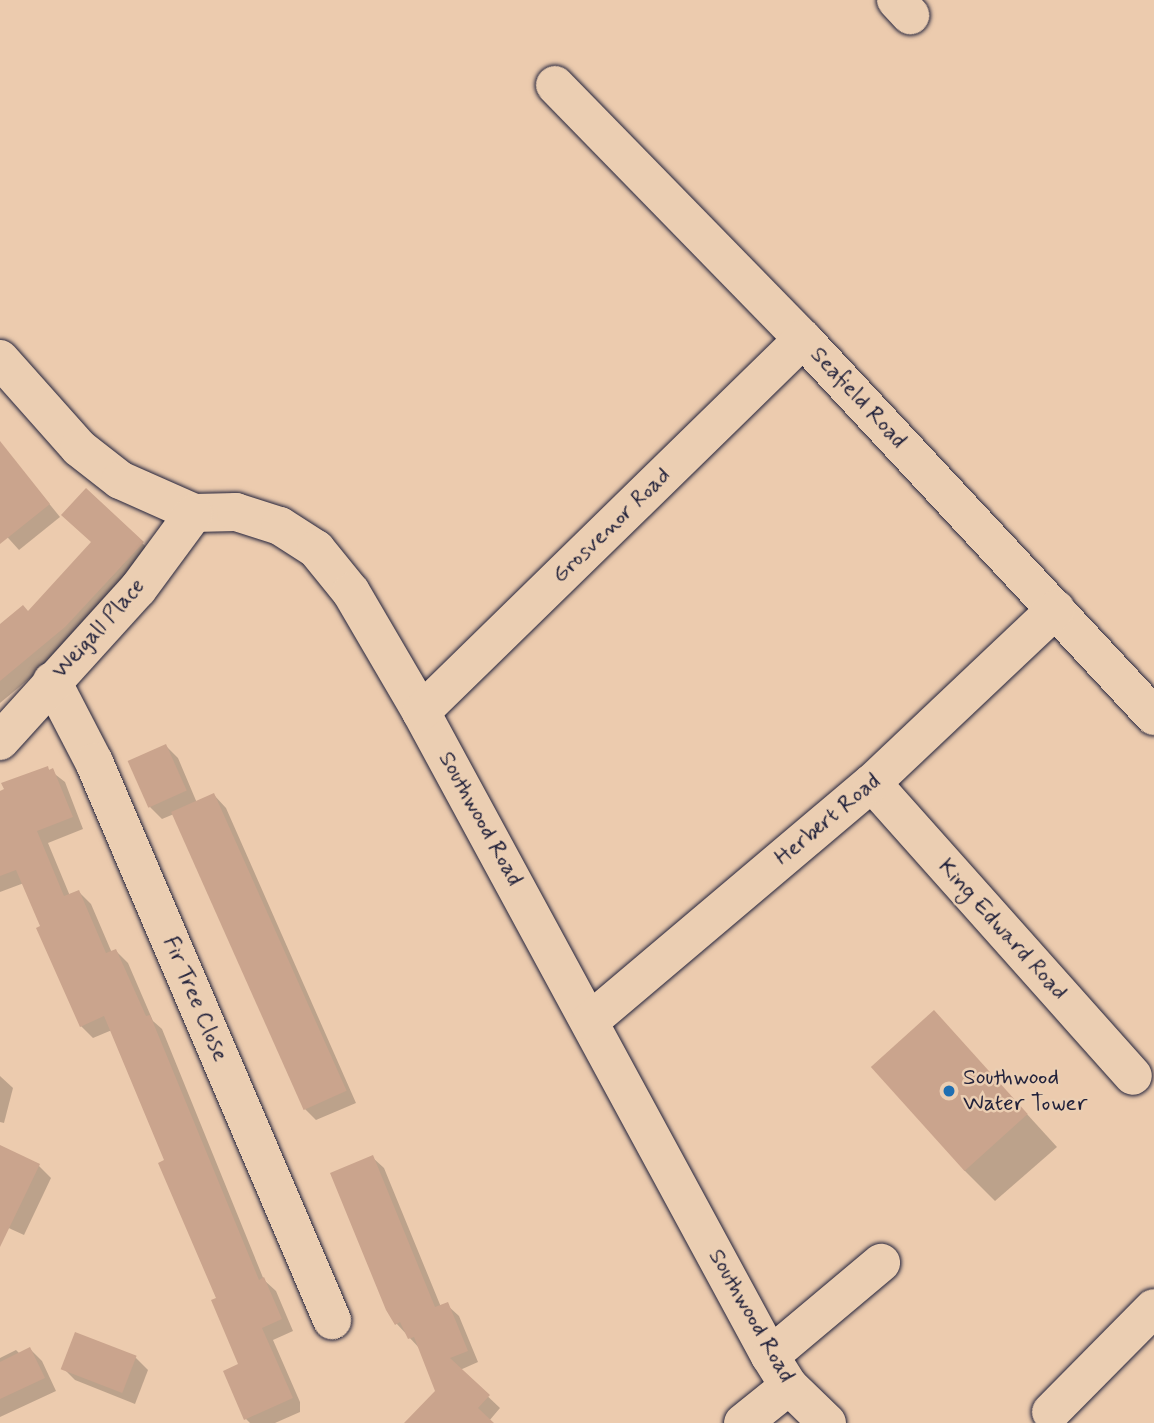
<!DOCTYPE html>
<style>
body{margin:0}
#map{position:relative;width:1154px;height:1423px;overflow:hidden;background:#eccbae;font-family:Mynerve,sans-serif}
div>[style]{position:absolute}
.shadow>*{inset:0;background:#0003}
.building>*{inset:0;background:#caa48d;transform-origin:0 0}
.roads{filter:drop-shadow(0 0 2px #22223b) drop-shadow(0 0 2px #22223b)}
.street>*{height:38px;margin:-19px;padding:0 19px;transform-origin:19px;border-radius:19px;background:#ebceb2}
.dots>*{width:19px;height:19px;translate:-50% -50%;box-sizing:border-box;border:4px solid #ebceb2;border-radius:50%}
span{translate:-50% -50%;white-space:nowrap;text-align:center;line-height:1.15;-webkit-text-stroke:5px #ebceb2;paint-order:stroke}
.street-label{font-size:23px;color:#22223b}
.poi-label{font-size:23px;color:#22223b}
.left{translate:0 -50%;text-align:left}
</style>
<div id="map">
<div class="shadow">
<i style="clip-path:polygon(0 443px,60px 517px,19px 550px,0 529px)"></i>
<i style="clip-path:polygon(86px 491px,155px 555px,77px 639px,0 703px,0 626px,29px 613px,93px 543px)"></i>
<i style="clip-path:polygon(166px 746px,178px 758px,197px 803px,214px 795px,226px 808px,356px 1103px,316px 1120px,304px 1108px,174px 814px,162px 819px,150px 807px)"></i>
<i style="clip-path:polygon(47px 768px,65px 782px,83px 829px,48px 843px,70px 896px,79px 892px,91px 904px,112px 953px,116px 951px,128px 963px,153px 1021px,162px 1029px,264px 1280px,276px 1291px,293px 1331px,273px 1340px,300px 1402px,300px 1412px,275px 1423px,250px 1423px,246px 1419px,241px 1365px,166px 1161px,112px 1030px,93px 1038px,81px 1026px,24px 883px,0 892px,0 834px)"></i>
<i style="clip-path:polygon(934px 1012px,1057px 1147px,995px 1201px,964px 1170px)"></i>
<i style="clip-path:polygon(0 1076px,13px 1088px,4px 1123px,0 1122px)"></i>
<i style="clip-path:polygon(6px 1150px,39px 1166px,51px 1178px,24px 1235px,0 1224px,0 1162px)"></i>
<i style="clip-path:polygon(372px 1157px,384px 1168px,441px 1307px,447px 1305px,459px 1316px,478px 1362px,460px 1370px,500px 1408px,489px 1421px,491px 1423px,417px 1423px,437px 1391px,421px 1350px,396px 1323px)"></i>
<i style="clip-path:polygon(30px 1349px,42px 1361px,56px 1391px,0 1417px,0 1358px,16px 1350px,20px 1354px)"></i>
<i style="clip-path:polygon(136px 1358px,148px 1370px,135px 1404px,75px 1380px,63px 1368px)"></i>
</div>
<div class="building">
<i style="clip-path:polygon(0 441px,50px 504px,0 544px)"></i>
<i style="clip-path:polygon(86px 488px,144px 542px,65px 627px,0 681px,0 624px,23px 605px,28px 611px,91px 542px,61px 515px)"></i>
<i style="left:166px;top:744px;width:51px;height:42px;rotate:66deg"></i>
<i style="clip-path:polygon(48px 766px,49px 770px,53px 768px,73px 817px,37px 831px,64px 896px,79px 890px,106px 953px,116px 949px,146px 1016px,150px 1015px,259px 1280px,264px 1277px,282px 1319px,262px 1328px,293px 1398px,244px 1420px,223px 1371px,238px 1364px,211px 1300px,216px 1298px,158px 1163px,164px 1160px,104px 1016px,80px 1027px,36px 928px,40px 926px,16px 870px,0 876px,0 791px,4px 789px,1px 783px)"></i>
<i style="left:214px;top:793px;width:326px;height:47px;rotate:66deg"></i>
<i style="left:934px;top:1010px;width:140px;height:85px;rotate:48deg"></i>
<i style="clip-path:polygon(0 1145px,40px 1164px,0 1247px)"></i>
<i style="clip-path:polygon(373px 1155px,435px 1307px,448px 1302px,468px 1351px,450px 1358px,490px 1395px,478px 1408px,494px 1423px,404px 1423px,435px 1391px,414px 1337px,408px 1339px,400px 1322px,395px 1325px,386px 1310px,330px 1173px)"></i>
<i style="left:75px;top:1332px;width:66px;height:40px;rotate:21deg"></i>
<i style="clip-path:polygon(30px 1347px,45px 1378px,0 1399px,0 1362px)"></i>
</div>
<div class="roads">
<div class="street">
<i style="left:896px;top:0;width:21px;rotate:47deg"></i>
<i style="left:555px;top:85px;width:355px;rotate:45.7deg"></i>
<i style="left:803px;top:339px;width:515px;rotate:47.05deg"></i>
<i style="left:0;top:359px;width:119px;rotate:48.4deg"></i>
<i style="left:79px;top:448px;width:52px;rotate:38deg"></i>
<i style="left:120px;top:480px;width:81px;rotate:24deg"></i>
<i style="left:194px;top:513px;width:42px;rotate:-1.4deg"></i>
<i style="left:236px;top:512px;width:46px;rotate:17.7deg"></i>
<i style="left:280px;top:526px;width:43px;rotate:32.6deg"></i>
<i style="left:316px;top:549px;width:55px;rotate:50.9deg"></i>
<i style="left:351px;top:592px;width:139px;rotate:59.7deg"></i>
<i style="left:421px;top:712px;width:732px;rotate:61.55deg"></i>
<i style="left:770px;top:1356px;width:36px;rotate:58deg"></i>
<i style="left:789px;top:1386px;width:53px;rotate:44.2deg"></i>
<i style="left:52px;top:681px;width:91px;rotate:62.6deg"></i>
<i style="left:94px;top:762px;width:607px;rotate:66.9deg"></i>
<i style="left:421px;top:712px;width:534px;rotate:-44.32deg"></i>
<i style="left:0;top:741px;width:205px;rotate:-47.8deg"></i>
<i style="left:138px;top:589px;width:94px;rotate:-53.6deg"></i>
<i style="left:872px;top:783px;width:392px;rotate:48.3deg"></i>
<i style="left:590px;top:1021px;width:369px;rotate:-40.2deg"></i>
<i style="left:872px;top:783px;width:253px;rotate:-43.4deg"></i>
<i style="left:770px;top:1356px;width:145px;rotate:-40deg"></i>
<i style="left:1051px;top:1412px;width:146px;rotate:-45.3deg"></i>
<i style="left:743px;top:1423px;width:59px;rotate:-38.8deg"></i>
</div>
</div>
<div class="dots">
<i style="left:949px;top:1091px;background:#1f6fb2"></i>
</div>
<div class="street-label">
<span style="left:858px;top:398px;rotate:47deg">Seafield Road</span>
<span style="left:612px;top:526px;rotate:-44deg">Grosvenor Road</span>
<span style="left:99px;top:629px;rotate:-48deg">Weigall Place</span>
<span style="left:480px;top:819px;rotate:61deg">Southwood Road</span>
<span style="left:828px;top:820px;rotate:-40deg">Herbert Road</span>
<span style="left:1002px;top:930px;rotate:48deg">King Edward Road</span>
<span style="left:195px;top:999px;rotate:67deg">Fir Tree Close</span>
<span style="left:751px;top:1316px;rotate:60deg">Southwood Road</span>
</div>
<div class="poi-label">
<span class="left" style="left:963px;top:1091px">Southwood<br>Water Tower</span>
</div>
</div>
